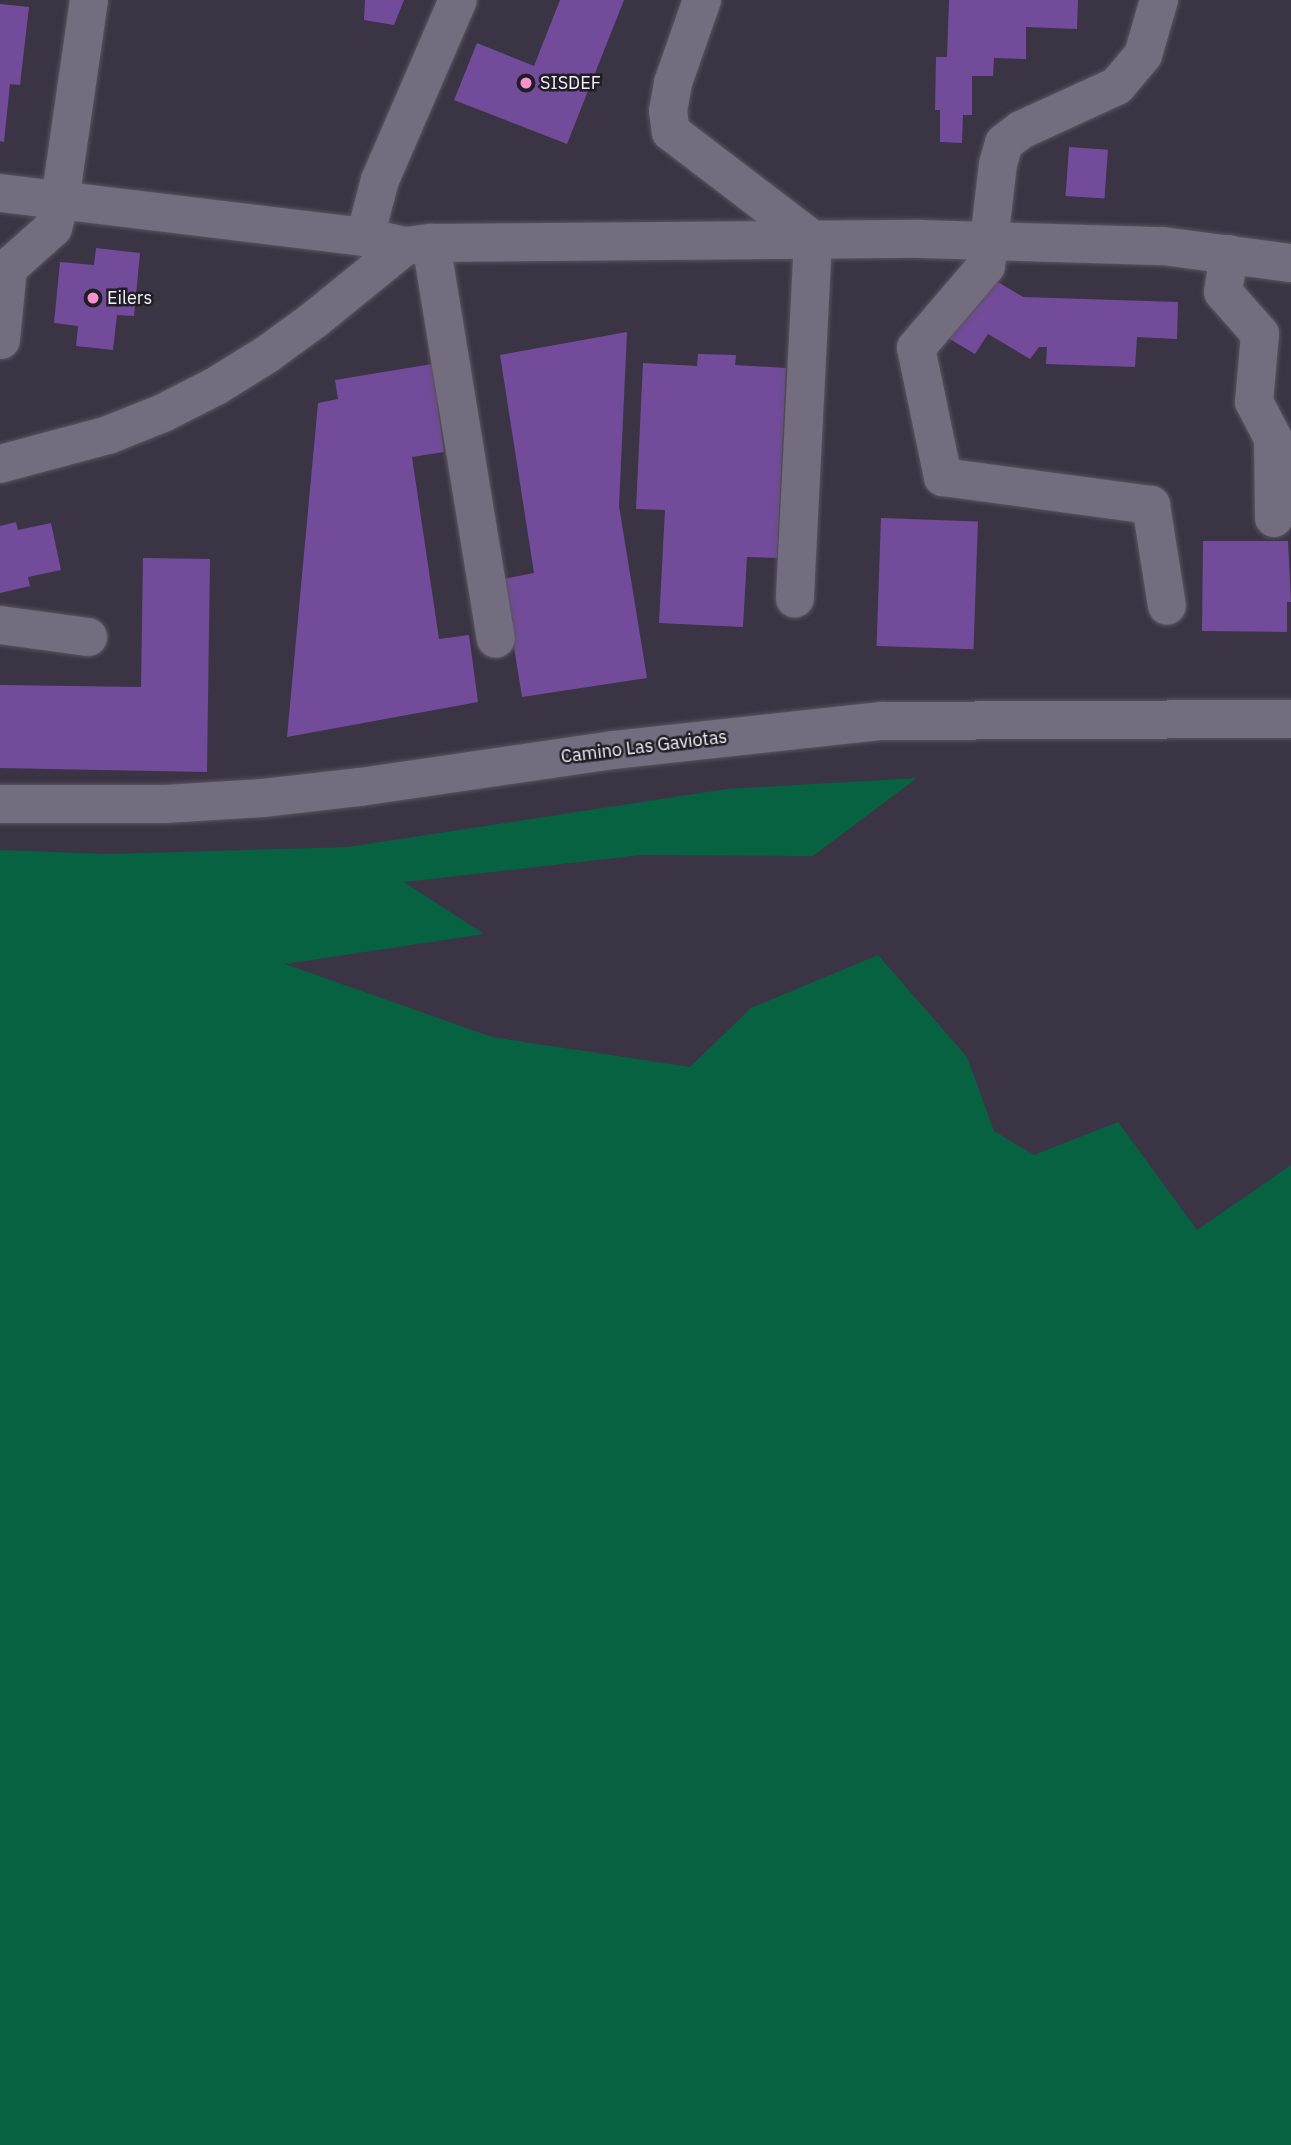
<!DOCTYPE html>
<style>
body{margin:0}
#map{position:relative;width:1291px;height:2145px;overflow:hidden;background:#3b3444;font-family:"IBM Plex Sans",sans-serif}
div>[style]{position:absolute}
.green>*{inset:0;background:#076242}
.building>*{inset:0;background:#724c9a;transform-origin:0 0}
.roads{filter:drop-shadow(0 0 2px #595361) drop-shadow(0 0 2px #595361)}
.minor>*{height:38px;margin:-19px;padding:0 19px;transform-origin:19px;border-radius:19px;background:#746c7f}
.dots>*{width:19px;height:19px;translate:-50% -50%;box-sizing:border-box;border:4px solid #211d25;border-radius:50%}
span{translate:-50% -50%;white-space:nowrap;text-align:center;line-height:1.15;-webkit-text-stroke:5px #211d25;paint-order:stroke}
.poi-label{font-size:18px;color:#f6f1fc}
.left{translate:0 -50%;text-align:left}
.street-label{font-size:18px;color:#f6f1fc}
</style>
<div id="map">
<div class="green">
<i style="clip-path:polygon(917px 778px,813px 856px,641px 855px,404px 882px,484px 934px,285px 964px,492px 1037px,690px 1067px,751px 1008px,878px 955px,967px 1057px,994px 1131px,1034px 1155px,1118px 1122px,1197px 1230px,1291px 1165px,1291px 2145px,0 2145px,0 850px,107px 854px,348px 847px,727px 789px)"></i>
</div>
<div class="building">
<i style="clip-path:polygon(365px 0,404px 0,394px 25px,364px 20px)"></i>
<i style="clip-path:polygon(560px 0,624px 0,567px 144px,454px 100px,477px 43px,534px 66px)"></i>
<i style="clip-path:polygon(949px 0,1078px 0,1077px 29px,1026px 27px,1026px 59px,994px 58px,993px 76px,972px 76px,972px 115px,963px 115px,962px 143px,940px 142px,940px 110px,935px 110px,936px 57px,947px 57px)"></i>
<i style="clip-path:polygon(0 4px,29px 7px,20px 85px,10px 84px,4px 142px,0 141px)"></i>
<i style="left:1069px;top:147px;width:39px;height:49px;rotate:4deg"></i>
<i style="clip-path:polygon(96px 248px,140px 253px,134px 316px,117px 315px,113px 350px,76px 346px,78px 326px,54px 323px,60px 262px,94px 265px)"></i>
<i style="clip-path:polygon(986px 275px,1023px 297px,1178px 302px,1177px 339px,1137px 337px,1135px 367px,1046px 364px,1047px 347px,1039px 347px,1030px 359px,988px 334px,975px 354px,948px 338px)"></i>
<i style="clip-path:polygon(627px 332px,619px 506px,647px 678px,522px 697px,503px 579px,534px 573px,500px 355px)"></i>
<i style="clip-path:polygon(698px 354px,736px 355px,735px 365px,786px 368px,777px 558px,747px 557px,743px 627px,659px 623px,665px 510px,636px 509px,643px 363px,697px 366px)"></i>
<i style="clip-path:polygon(432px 364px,444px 452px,412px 457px,439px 639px,469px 635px,478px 702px,287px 737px,318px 403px,338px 399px,335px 380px)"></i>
<i style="left:881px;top:518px;width:97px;height:128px;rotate:2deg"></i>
<i style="clip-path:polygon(16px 522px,18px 530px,51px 523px,61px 570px,28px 577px,30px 586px,0 593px,0 526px)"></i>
<i style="clip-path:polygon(1203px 541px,1288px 541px,1291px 602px,1287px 602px,1287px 632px,1202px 631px)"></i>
<i style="clip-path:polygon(143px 558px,210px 559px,207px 772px,0 768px,0 685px,141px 687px)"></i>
</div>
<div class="roads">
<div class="minor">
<i style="left:702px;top:0;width:88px;rotate:109.3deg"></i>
<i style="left:673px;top:83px;width:28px;rotate:100deg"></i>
<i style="left:668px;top:111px;width:21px;rotate:82deg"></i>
<i style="left:671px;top:132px;width:178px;rotate:37.3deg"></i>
<i style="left:813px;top:240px;width:359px;rotate:92.9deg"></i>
<i style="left:1159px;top:0;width:57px;rotate:106.2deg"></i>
<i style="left:1143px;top:55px;width:40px;rotate:130deg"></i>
<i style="left:1117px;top:86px;width:106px;rotate:155.4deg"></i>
<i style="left:1021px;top:130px;width:21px;rotate:143deg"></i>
<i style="left:1004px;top:143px;width:22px;rotate:106deg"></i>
<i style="left:998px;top:164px;width:103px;rotate:96.7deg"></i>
<i style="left:986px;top:266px;width:108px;rotate:130.5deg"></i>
<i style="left:916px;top:348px;width:132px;rotate:78.2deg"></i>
<i style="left:943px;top:477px;width:210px;rotate:7.7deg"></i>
<i style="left:1151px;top:505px;width:102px;rotate:81deg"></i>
<i style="left:0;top:193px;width:368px;rotate:6.9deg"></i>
<i style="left:365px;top:237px;width:41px;rotate:12.7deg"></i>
<i style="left:405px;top:246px;width:26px;rotate:-7deg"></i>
<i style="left:431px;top:243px;width:489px;rotate:-0.5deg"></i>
<i style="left:920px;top:239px;width:243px;rotate:1.7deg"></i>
<i style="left:1163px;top:246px;width:129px;rotate:7.6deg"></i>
<i style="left:365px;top:237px;width:59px;rotate:-75.3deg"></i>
<i style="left:380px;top:180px;width:196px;rotate:-66.6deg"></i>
<i style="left:431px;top:243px;width:401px;rotate:80.7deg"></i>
<i style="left:1229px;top:254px;width:38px;rotate:99deg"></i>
<i style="left:1223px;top:292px;width:56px;rotate:48.6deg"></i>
<i style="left:1260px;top:334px;width:68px;rotate:95deg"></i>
<i style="left:1254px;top:402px;width:41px;rotate:62.2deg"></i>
<i style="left:1273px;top:438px;width:80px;rotate:89.3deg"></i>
<i style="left:1px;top:340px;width:72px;rotate:-84.4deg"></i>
<i style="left:8px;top:268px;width:60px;rotate:-41.6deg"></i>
<i style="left:53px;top:228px;width:28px;rotate:-75deg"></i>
<i style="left:60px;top:201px;width:203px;rotate:-81.8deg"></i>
<i style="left:0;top:464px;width:112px;rotate:-15deg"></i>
<i style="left:108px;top:435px;width:59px;rotate:-21.8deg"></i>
<i style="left:163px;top:413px;width:59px;rotate:-27deg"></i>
<i style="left:216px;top:386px;width:59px;rotate:-31.8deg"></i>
<i style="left:266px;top:355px;width:59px;rotate:-36.1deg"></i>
<i style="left:314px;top:320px;width:117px;rotate:-39.1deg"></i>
<i style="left:0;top:625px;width:89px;rotate:7.8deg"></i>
<i style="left:0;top:804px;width:165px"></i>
<i style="left:165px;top:804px;width:98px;rotate:-3.5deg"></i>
<i style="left:263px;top:798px;width:98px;rotate:-6.5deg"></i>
<i style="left:360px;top:787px;width:256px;rotate:-8.3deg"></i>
<i style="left:613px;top:750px;width:270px;rotate:-6.2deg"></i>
<i style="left:881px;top:721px;width:410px;rotate:-0.3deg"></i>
</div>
</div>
<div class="dots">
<i style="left:526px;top:83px;background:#f790ce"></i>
<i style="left:93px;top:298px;background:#f790ce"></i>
</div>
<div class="poi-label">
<span class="left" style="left:540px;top:83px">SISDEF</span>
<span class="left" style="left:107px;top:298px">Eilers</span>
</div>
<div class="street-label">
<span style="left:644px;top:747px;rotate:-7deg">Camino Las Gaviotas</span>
</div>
</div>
